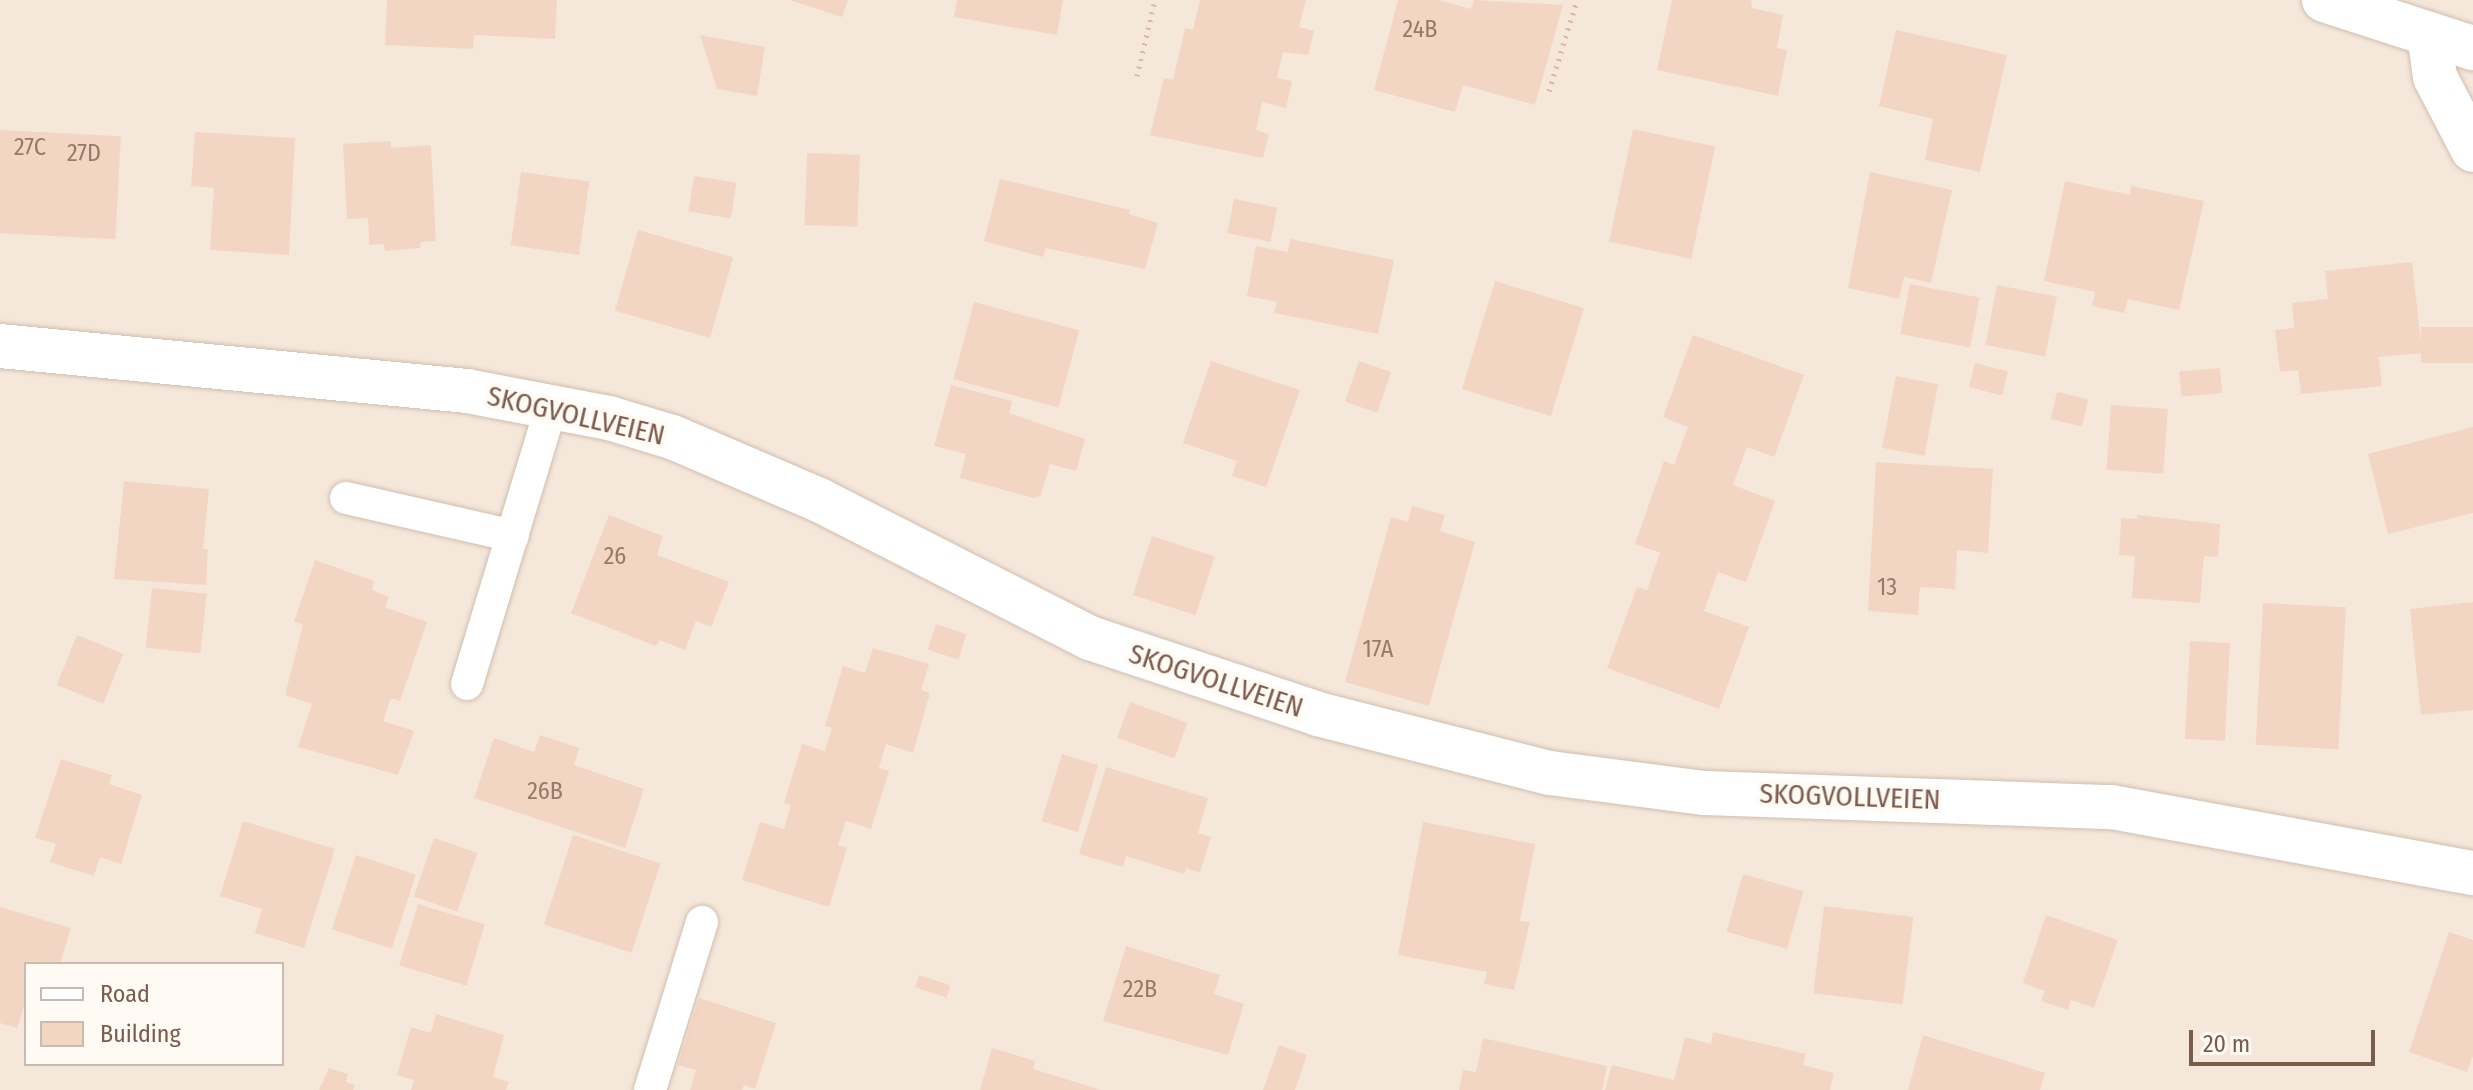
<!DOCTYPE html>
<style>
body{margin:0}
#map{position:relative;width:2473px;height:1090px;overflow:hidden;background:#fdf6ec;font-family:"Fira Sans Condensed",sans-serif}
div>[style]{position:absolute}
.residential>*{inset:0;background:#f5e8da}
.building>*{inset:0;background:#f3d5c3;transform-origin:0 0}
.path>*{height:5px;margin-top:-2.5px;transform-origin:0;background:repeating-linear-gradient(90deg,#d9b8a5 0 2px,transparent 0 8px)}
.roads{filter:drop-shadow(0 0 2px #d1beb0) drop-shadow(0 0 2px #d1beb0)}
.service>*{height:32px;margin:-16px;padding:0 16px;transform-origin:16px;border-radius:16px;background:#fff}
.minor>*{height:44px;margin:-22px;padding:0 22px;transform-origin:22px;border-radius:22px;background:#fff}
.tertiary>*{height:44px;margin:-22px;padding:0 22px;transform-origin:22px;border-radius:22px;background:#fff}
span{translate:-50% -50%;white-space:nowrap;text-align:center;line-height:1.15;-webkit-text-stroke:8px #fffaf3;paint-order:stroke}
.number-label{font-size:24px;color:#987a6a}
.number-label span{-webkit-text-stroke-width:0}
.street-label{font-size:28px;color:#7a5c4d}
.legend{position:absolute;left:24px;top:962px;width:260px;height:104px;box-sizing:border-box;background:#fffaf3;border:2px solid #cabbb1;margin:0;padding:10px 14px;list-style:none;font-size:24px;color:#7a5c4d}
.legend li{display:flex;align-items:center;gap:16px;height:40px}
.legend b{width:40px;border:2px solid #cabbb1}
.scale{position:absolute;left:2189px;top:1030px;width:186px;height:36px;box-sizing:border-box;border:4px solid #7a5c4d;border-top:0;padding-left:10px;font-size:24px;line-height:28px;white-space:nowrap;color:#7a5c4d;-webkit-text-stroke:6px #fffaf3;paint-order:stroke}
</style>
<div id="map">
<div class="residential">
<i style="clip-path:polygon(evenodd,0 0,2473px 0,2473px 1090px,0 1090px,0 0,26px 964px,282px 964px,282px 1064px,26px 1064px,26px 964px)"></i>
</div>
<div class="building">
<i style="clip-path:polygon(387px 0,557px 0,555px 39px,474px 35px,473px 49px,385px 45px)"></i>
<i style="clip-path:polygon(790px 0,848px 0,842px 17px)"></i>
<i style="clip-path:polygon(957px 0,1063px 0,1057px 35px,954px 17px)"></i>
<i style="clip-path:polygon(1200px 0,1306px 0,1299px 27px,1314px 31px,1308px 55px,1283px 52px,1277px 78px,1292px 81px,1286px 108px,1262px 102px,1256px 130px,1269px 134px,1263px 158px,1150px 135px,1164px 78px,1173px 80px,1185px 28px,1193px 30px)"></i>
<i style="clip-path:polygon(1398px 0,1439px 0,1471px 9px,1474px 0,1563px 5px,1535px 105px,1463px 85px,1455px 112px,1374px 90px)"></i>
<i style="clip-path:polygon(1672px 0,1751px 0,1752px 8px,1783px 15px,1777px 48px,1787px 50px,1778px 96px,1657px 70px)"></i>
<i style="clip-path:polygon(1896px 30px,2007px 55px,1980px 172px,1925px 160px,1933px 119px,1879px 106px)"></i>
<i style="clip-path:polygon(700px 35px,765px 47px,757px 96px,717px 89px)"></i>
<i style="left:1633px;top:129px;width:84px;height:115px;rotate:12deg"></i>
<i style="left:0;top:130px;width:121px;height:103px;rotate:3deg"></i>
<i style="clip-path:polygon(195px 132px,295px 138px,289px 255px,210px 250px,214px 188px,191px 186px)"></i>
<i style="clip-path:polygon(391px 141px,391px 148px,431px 145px,436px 241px,421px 242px,420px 248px,385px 251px,384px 244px,369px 245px,368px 218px,347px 219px,343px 144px)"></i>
<i style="left:807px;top:153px;width:53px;height:72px;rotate:2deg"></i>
<i style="left:521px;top:172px;width:69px;height:74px;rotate:8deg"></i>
<i style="clip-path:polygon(1870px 172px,1952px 190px,1931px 283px,1904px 277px,1899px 299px,1848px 288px)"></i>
<i style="left:694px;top:176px;width:43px;height:36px;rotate:9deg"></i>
<i style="clip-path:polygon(1000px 179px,1130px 210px,1129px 214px,1158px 223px,1145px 269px,1046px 248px,1043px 257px,984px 241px)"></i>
<i style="clip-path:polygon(2065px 181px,2130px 195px,2131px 186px,2204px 201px,2179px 310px,2128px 299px,2124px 313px,2092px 306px,2095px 292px,2044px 281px)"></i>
<i style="left:1234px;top:199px;width:44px;height:35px;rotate:11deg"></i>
<i style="left:638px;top:230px;width:99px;height:84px;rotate:16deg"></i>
<i style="clip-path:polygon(1290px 239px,1394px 260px,1378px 334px,1274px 313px,1277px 302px,1247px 296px,1256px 246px,1288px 252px)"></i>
<i style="clip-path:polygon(2412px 262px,2422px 353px,2379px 357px,2382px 386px,2301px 394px,2298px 370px,2280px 372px,2275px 330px,2294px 328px,2292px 303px,2328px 299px,2325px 271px)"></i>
<i style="left:1495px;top:281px;width:93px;height:113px;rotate:17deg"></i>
<i style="left:1910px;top:284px;width:71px;height:51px;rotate:11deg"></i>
<i style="left:1997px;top:285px;width:61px;height:61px;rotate:11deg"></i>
<i style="left:974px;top:302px;width:109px;height:80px;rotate:15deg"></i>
<i style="left:2473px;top:327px;width:36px;height:52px;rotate:90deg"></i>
<i style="clip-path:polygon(1693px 335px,1804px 375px,1774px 457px,1747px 447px,1733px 485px,1775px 501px,1746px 582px,1718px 572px,1704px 611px,1749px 627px,1719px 709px,1607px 668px,1637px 587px,1647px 590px,1660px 553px,1635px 544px,1664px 461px,1674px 465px,1688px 427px,1663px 417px)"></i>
<i style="clip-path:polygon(1211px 361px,1300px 390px,1266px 487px,1232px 476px,1237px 461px,1183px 443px)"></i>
<i style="left:1359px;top:361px;width:34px;height:43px;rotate:19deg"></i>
<i style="left:1975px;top:363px;width:34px;height:25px;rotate:14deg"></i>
<i style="left:2220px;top:368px;width:25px;height:41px;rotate:85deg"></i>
<i style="left:1896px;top:376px;width:43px;height:73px;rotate:11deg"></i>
<i style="clip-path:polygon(951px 385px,1012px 401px,1009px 413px,1085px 439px,1076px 471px,1050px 464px,1041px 495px,1034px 498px,960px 478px,966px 454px,934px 446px)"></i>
<i style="left:2057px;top:392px;width:32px;height:28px;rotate:13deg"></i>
<i style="left:2111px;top:405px;width:57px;height:65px;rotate:4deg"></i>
<i style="clip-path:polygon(2473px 427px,2473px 513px,2388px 534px,2368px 454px)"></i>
<i style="clip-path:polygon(1876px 462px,1993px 469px,1988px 553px,1957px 550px,1955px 589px,1920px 587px,1918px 615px,1868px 611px)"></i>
<i style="clip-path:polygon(124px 481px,209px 489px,203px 549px,208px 549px,206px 585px,114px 579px)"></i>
<i style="clip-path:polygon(1412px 506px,1445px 515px,1440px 531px,1475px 542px,1429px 706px,1345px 682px,1391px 517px,1408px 522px)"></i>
<i style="clip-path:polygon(609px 515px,663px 536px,657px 555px,729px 582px,711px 627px,696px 621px,685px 650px,659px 640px,656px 646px,571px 613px)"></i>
<i style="clip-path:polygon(2137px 515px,2220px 524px,2218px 557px,2204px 556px,2200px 603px,2132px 598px,2135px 556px,2119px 555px,2121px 518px,2137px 519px)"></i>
<i style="left:1152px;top:536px;width:66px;height:62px;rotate:18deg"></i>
<i style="clip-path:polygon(315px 560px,374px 581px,372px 590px,389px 597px,385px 607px,427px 622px,400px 701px,391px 698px,383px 721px,414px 731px,398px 775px,298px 747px,312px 704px,285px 695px,303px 625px,294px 622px)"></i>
<i style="left:152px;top:588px;width:55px;height:60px;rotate:6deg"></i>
<i style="clip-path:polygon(2473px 602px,2473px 710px,2421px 715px,2410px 609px)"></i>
<i style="left:2263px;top:603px;width:83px;height:142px;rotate:3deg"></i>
<i style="left:936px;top:624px;width:32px;height:27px;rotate:18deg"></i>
<i style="left:77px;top:635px;width:50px;height:54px;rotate:22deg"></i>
<i style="left:2190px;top:641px;width:40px;height:98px;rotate:3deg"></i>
<i style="clip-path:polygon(873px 648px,929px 664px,921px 690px,930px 693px,913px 753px,886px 744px,879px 768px,889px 771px,871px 829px,846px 821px,838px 845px,847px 848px,829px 907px,742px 880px,760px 822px,784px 829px,791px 805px,784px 803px,802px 744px,825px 751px,832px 728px,825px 726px,843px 666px,865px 673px)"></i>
<i style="left:1130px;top:702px;width:61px;height:38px;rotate:20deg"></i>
<i style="clip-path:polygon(540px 735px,579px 748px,574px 765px,644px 789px,625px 848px,474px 798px,494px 738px,534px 752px)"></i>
<i style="left:1062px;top:754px;width:38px;height:70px;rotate:17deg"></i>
<i style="clip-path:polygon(61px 759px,112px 775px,109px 784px,142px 795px,121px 864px,100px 857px,94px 876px,50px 862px,56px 844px,35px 838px)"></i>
<i style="clip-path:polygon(1106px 767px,1208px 798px,1198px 833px,1211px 837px,1200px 873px,1186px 868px,1184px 874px,1126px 856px,1123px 867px,1079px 854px)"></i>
<i style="clip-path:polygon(243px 821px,335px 849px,304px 948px,255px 933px,262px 909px,220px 896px)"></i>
<i style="clip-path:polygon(1423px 822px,1535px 844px,1520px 921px,1530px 922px,1514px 990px,1484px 984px,1487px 972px,1398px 955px)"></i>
<i style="left:573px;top:835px;width:92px;height:94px;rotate:18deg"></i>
<i style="left:434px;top:838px;width:46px;height:62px;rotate:19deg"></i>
<i style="left:356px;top:855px;width:63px;height:78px;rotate:18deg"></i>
<i style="left:1743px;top:874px;width:63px;height:60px;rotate:16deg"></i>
<i style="left:418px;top:904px;width:70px;height:64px;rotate:17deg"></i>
<i style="left:1824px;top:906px;width:90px;height:88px;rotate:7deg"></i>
<i style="clip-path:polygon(0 907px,71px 928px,60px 964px,26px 964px,26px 1000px,17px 1028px,0 1023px)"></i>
<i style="clip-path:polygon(2046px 915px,2118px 940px,2094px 1008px,2071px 1000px,2068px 1010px,2041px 1001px,2045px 991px,2023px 983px)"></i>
<i style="clip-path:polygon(2449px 932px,2473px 940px,2473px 1056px,2467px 1072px,2409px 1052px)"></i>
<i style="clip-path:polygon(1126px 946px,1220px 975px,1214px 994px,1244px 1004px,1228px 1055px,1103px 1021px)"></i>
<i style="left:919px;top:975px;width:33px;height:13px;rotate:18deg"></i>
<i style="clip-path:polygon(699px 998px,776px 1023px,755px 1089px,744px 1085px,742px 1090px,690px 1090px,696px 1070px,678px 1065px)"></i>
<i style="clip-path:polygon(436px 1014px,504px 1035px,493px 1077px,509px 1082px,506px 1090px,411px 1090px,414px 1080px,397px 1075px,411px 1027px,431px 1033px)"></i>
<i style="clip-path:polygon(1713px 1032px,1806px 1054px,1803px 1065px,1834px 1073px,1830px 1090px,1605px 1090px,1612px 1065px,1674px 1080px,1685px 1037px,1711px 1044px)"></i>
<i style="clip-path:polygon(1923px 1035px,2045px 1073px,2040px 1090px,1908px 1090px)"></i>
<i style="clip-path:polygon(1483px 1038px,1607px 1066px,1602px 1090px,1459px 1090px,1463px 1070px,1476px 1072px)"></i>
<i style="clip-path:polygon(1279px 1045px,1307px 1055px,1295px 1090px,1263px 1090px)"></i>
<i style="clip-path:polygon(992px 1048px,1035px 1061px,1033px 1069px,1101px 1090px,980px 1090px)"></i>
<i style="clip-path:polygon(329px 1068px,348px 1074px,346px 1082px,355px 1085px,353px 1090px,319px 1090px)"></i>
</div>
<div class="path">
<i style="left:1137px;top:76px;width:78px;rotate:-76.7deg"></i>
<i style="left:1549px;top:91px;width:95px;rotate:-72.9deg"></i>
</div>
<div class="roads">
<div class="service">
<i style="left:346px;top:498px;width:171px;rotate:12.8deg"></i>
<i style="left:467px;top:684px;width:292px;rotate:-73.1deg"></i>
<i style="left:650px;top:1090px;width:176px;rotate:-72.8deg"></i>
</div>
<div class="minor">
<i style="left:2429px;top:34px;width:43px;rotate:82.1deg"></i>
<i style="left:2435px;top:77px;width:82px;rotate:62.5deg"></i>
<i style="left:0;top:346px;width:469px;rotate:5.5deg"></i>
<i style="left:467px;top:391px;width:145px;rotate:10.8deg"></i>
<i style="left:609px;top:418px;width:66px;rotate:16.8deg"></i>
<i style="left:672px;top:437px;width:162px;rotate:23.2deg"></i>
<i style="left:821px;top:501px;width:302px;rotate:27deg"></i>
<i style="left:1090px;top:638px;width:240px;rotate:18.4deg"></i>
<i style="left:1318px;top:714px;width:239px;rotate:14.3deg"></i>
<i style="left:1550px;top:773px;width:156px;rotate:7.4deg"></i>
<i style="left:1705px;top:793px;width:407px;rotate:2deg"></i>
<i style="left:2112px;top:807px;width:367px;rotate:10.4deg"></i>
</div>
<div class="tertiary">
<i style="left:2324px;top:0;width:157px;rotate:17.9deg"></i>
</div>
</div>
<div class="number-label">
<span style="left:1420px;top:30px">24B</span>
<span style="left:30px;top:148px">27C</span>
<span style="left:84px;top:154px">27D</span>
<span style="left:615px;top:557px">26</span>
<span style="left:1887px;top:588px">13</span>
<span style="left:1378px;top:650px">17A</span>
<span style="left:545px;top:792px">26B</span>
<span style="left:1140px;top:990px">22B</span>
</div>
<div class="street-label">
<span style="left:576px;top:416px;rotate:13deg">SKOGVOLLVEIEN</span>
<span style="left:1216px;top:681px;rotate:18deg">SKOGVOLLVEIEN</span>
<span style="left:1850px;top:797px;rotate:2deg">SKOGVOLLVEIEN</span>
</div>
<ul class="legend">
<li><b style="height:10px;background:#fff"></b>Road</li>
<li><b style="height:22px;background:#f3d5c3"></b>Building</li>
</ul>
<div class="scale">20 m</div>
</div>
